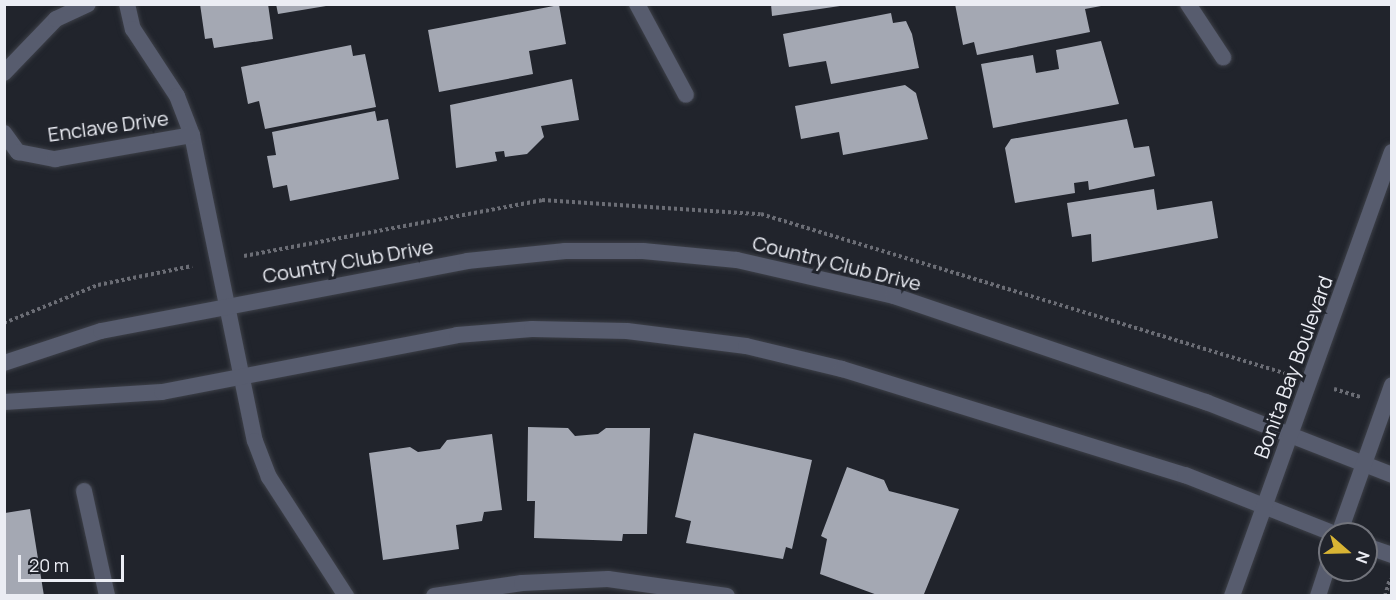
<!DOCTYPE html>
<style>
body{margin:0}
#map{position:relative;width:1396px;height:600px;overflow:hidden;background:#21242c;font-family:Manrope,sans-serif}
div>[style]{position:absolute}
.building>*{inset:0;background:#a4a8b3}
.path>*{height:4px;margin-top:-2px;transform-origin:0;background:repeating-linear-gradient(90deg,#6b6d75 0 3px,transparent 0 6px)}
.roads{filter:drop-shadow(0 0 2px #3d4048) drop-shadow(0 0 2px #3d4048)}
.minor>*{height:16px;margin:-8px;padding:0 8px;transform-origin:8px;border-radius:8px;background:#575c6e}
.tertiary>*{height:16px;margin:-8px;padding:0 8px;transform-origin:8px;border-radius:8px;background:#575c6e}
span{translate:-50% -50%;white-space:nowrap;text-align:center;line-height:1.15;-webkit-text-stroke:6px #21242c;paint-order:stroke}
.street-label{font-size:20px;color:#ebedf4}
.frame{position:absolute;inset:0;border:6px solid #ebedf4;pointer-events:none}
.north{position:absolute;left:1318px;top:522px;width:60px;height:60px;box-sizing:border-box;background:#21242c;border:2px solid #72747c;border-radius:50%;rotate:110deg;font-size:16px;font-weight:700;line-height:24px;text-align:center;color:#ebedf4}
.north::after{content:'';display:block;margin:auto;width:21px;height:27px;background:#d8b434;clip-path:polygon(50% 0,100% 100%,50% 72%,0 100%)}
.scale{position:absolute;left:18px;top:555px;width:106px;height:27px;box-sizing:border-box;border:3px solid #ebedf4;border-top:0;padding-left:8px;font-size:18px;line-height:21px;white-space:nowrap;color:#ebedf4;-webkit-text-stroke:4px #21242c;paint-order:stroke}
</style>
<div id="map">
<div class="building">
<i style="clip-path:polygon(200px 4px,268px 4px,273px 39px,214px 48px,212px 38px,205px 39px)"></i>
<i style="clip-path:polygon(276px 4px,326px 4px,326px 6px,278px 14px)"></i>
<i style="clip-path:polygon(771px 4px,840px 4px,840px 6px,772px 16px)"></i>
<i style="clip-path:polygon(955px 4px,1101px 4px,1101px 6px,1085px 9px,1090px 32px,977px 55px,974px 42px,963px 45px)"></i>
<i style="clip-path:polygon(559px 5px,566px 44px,529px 51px,533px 74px,439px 92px,428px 30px)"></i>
<i style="clip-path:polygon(891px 13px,893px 23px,906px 21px,912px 34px,919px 68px,831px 84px,826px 61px,789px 67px,783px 34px)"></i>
<i style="clip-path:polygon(1101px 41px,1119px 104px,993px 128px,981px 64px,1033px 55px,1036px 73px,1059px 69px,1056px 50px)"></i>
<i style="clip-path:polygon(351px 45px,353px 56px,365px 54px,376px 107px,265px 129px,259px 101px,248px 104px,241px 67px)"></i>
<i style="clip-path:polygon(572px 79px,579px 120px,541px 126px,544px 137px,527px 154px,505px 157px,504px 151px,495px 152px,497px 161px,456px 168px,450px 105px)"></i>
<i style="clip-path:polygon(905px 85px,916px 93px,928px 139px,843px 155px,839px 132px,801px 139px,795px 106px)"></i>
<i style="clip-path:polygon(375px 111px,377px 121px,388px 119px,399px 179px,290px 201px,287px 185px,273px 188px,267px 156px,276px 155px,272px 132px)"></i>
<i style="clip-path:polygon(1127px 119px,1134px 148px,1149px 146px,1155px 176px,1089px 190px,1088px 181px,1074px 183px,1075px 193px,1015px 203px,1005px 148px,1011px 139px)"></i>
<i style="clip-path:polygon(1154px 189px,1157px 210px,1212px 201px,1218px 238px,1092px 262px,1091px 234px,1072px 237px,1067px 203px)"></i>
<i style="clip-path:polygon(528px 427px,568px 428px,575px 436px,598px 434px,606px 428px,650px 428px,647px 534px,623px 534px,622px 541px,534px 538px,535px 501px,527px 501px)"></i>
<i style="clip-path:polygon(694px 433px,812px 460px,792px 549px,786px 547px,783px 559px,686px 543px,691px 521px,675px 517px)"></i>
<i style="clip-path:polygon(492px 434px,502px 510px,484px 512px,482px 521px,456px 525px,459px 549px,383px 560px,369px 453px,410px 447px,418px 452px,440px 449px,447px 440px)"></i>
<i style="clip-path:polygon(847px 467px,884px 480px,889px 491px,959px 509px,924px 594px,880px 596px,820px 574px,827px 539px,821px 536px)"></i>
<i style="clip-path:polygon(30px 509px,44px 596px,5px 596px,5px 513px)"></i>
</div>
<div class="path">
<i style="left:244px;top:256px;width:303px;rotate:-10.6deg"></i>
<i style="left:542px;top:200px;width:219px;rotate:3.7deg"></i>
<i style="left:761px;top:214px;width:547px;rotate:16.91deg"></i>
<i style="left:4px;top:323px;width:101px;rotate:-22deg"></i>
<i style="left:98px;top:285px;width:96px;rotate:-11.4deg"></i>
<i style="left:1334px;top:389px;width:28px;rotate:17deg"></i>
<i style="left:1385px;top:596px;width:18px;rotate:-74deg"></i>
</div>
<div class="roads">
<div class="minor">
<i style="left:127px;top:4px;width:26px;rotate:77deg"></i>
<i style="left:133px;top:29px;width:80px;rotate:56.7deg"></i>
<i style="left:177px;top:96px;width:42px;rotate:69deg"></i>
<i style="left:192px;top:135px;width:312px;rotate:78.4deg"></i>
<i style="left:255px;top:441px;width:39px;rotate:69deg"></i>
<i style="left:269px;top:477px;width:142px;rotate:57.1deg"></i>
<i style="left:637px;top:4px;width:103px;rotate:61.7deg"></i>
<i style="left:1188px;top:4px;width:64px;rotate:56.6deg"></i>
<i style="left:4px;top:73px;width:75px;rotate:-46.1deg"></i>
<i style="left:56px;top:19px;width:35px;rotate:-25deg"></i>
<i style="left:4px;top:133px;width:24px;rotate:54deg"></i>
<i style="left:18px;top:152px;width:38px;rotate:11deg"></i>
<i style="left:55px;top:159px;width:139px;rotate:-9.9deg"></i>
<i style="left:4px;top:363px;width:102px;rotate:-18.3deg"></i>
<i style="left:101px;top:331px;width:373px;rotate:-10.8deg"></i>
<i style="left:467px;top:261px;width:99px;rotate:-5.8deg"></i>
<i style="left:565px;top:251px;width:78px"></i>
<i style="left:643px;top:251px;width:94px;rotate:5.5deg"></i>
<i style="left:737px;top:260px;width:161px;rotate:12.9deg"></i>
<i style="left:894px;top:296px;width:330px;rotate:18.8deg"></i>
<i style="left:1206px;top:402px;width:200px;rotate:21.4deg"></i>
<i style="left:4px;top:402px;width:158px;rotate:-3.6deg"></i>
<i style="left:162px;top:392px;width:300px;rotate:-10.9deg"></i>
<i style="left:457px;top:335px;width:75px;rotate:-4.6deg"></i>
<i style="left:532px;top:329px;width:95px;rotate:1.2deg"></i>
<i style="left:627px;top:331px;width:120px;rotate:7.2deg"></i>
<i style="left:746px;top:346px;width:99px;rotate:13.5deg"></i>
<i style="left:842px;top:369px;width:359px;rotate:17.2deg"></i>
<i style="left:1185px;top:475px;width:161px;rotate:21.5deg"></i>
<i style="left:84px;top:491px;width:107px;rotate:77.6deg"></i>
<i style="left:1366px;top:546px;width:28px;rotate:19deg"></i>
<i style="left:434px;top:596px;width:89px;rotate:-8.4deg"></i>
<i style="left:522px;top:583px;width:86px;rotate:-2.7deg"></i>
<i style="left:608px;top:579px;width:120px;rotate:8.1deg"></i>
</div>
<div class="tertiary">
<i style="left:1339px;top:534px;width:158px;rotate:-70.4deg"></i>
<i style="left:1232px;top:596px;width:472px;rotate:-70.2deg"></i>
<i style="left:1318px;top:596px;width:38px;rotate:-72deg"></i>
</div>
</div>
<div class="street-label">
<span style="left:108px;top:126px;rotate:-8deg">Enclave Drive</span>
<span style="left:348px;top:261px;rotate:-10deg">Country Club Drive</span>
<span style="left:837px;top:263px;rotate:14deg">Country Club Drive</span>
<span style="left:1293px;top:367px;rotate:-70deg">Bonita Bay Boulevard</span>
</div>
<div class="frame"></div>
<div class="north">N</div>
<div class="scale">20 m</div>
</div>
